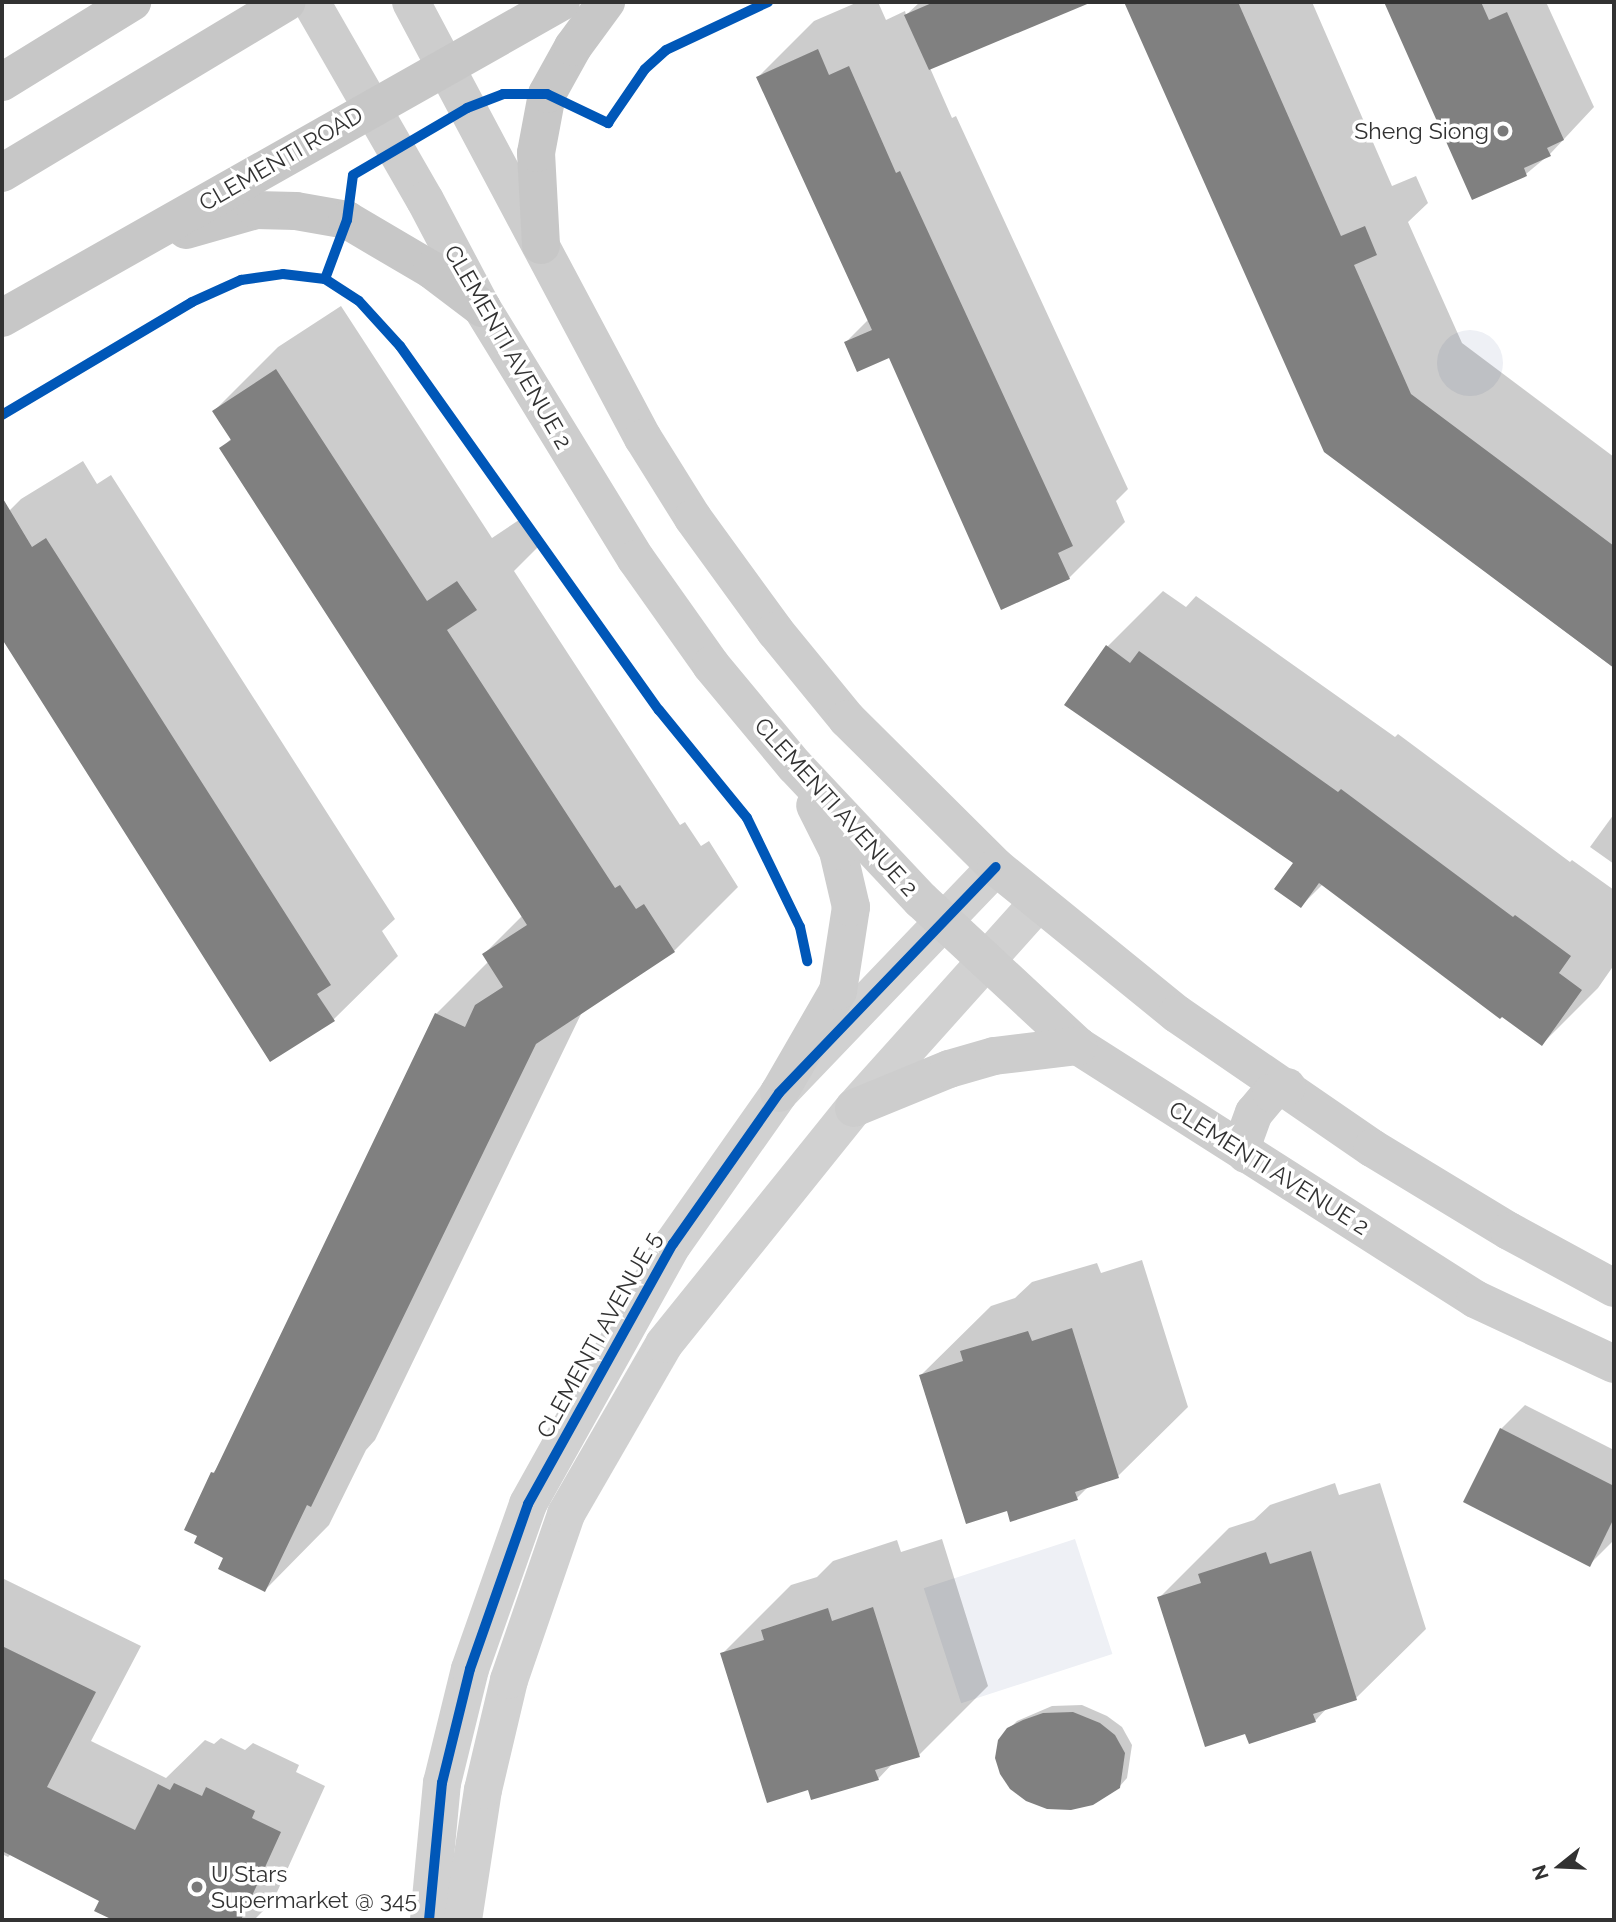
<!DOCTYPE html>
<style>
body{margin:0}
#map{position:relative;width:1616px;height:1922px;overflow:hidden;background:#fff;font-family:Raleway,sans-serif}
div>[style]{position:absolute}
.green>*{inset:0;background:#eef0f5;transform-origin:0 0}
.round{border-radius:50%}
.shadow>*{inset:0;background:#0003}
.building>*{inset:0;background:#808080}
.street>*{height:38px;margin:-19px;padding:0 19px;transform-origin:19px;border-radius:19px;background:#d1d1d1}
.secondary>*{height:38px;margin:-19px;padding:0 19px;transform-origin:19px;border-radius:19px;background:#cdcdcd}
.primary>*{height:38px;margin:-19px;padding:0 19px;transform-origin:19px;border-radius:19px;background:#c7c7c7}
.cycleway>*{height:10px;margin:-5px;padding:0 5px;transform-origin:5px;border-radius:5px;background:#0057b8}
.dots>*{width:19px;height:19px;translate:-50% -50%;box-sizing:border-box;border:4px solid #fff;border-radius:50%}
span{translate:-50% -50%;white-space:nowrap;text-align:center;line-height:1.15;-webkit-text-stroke:7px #fff;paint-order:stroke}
.poi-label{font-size:23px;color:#323232}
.right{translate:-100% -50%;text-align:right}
.left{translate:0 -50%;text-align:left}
.street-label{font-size:23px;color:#323232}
.frame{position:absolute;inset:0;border:4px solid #323232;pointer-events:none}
.north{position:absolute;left:1525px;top:1831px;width:70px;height:70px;-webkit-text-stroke:5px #fff;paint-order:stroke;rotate:252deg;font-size:19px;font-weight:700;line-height:28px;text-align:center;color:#323232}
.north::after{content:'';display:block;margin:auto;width:24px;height:32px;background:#323232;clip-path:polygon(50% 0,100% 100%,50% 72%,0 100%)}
</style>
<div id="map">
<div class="green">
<i class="round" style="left:1437px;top:330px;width:66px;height:66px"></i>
<i style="left:1075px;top:1539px;width:121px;height:159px;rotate:72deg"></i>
</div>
<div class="shadow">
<i style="clip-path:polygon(858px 2px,878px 2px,886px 20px,905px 11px,906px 15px,920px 2px,1089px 2px,930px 68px,952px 118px,956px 116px,1128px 489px,1116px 501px,1125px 522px,1069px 578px,890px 355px,846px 342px,869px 319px,758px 77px,814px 21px)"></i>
<i style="clip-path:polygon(1126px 2px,1312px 2px,1392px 186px,1416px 176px,1428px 203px,1408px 222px,1462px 343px,1614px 457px,1614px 668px,1325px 451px)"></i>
<i style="clip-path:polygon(1386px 2px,1546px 2px,1594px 107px,1550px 154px,1526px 174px,1473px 198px)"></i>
<i style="clip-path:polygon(341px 306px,492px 538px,522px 518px,540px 545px,514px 571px,680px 825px,685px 822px,701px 846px,709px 841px,738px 887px,674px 951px,583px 1010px,375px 1440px,366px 1450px,329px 1525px,265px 1590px,225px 1557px,213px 1473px,219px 1466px,436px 1014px,489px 961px,484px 954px,523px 915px,221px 448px,232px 438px,214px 411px,278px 347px)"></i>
<i style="clip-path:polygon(83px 461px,97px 484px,111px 475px,395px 919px,382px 931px,398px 956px,333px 1020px,270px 1059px,2px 635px,2px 518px,21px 499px)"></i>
<i style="clip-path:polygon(1163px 591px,1186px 607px,1196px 596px,1395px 737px,1398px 734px,1570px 862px,1572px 860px,1614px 890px,1614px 965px,1598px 988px,1542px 1044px,1323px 884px,1301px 906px,1296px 862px,1107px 647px)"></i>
<i style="clip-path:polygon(1614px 814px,1614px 864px,1590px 847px)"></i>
<i style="clip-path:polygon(1142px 1260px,1188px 1407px,1118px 1476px,1090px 1485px,1077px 1498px,1008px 1509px,921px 1375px,991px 1306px,1015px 1298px,1032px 1282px,1097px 1263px,1101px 1273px)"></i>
<i style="clip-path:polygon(1525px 1405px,1614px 1450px,1614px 1540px,1589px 1565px,1501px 1429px)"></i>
<i style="clip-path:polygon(1335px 1483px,1339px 1495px,1380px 1483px,1426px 1629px,1356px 1698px,1328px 1707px,1315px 1721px,1247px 1732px,1159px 1598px,1229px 1528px,1254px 1520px,1270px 1505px)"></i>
<i style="clip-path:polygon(942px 1539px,988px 1686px,919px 1755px,894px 1762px,878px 1779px,809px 1788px,722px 1654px,791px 1585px,817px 1577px,833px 1561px,897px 1540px,901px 1552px)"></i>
<i style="clip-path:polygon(2px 1578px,141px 1646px,91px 1741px,166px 1778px,205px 1740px,214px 1744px,221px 1738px,245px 1750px,253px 1743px,299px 1765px,296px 1772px,325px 1786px,273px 1901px,254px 1920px,111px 1920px,102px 1900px,11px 1854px,8px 1857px,2px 1854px)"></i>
<i style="clip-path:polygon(1082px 1705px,1107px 1716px,1122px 1727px,1132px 1745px,1127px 1778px,1119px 1787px,1008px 1730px,1017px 1721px,1052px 1706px)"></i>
</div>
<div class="building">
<i style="clip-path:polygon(934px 2px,1092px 2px,929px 70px,904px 15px)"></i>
<i style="clip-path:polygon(1124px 2px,1238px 2px,1341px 236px,1365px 226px,1377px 255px,1354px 265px,1411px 394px,1614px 546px,1614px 668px,1324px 452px)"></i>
<i style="clip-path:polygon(1384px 2px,1481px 2px,1489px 20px,1507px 12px,1564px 140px,1547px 148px,1551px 156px,1524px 168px,1527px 176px,1472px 200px)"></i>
<i style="clip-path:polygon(818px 49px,829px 75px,849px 66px,896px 173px,900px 171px,1073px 546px,1058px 553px,1070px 579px,1001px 610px,889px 358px,857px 372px,844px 342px,872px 330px,756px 77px)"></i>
<i style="clip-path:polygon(276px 369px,427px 601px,457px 581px,477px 610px,447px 630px,615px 888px,620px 885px,636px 909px,644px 904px,675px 952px,536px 1044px,311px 1507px,307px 1505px,265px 1592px,218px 1569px,223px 1558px,194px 1543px,197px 1536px,184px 1530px,211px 1472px,214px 1473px,435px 1013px,465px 1027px,475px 1005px,503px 987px,482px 954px,527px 925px,219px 448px,231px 440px,212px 411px)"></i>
<i style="clip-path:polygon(2px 497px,32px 547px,46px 538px,331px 985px,317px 994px,335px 1021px,270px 1062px,2px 639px)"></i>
<i style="clip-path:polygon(1106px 645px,1130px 663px,1139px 651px,1338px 792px,1341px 789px,1513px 917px,1515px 915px,1571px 956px,1559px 973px,1582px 990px,1542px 1046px,1502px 1017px,1500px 1019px,1319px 883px,1301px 908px,1274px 889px,1293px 863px,1064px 705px)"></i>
<i style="clip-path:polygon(1072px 1328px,1119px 1478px,1075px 1492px,1078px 1500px,1010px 1522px,1007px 1511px,966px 1524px,919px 1375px,963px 1361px,960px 1351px,1028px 1331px,1032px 1341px)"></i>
<i style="clip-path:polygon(1500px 1428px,1614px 1486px,1614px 1518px,1590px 1567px,1463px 1502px)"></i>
<i style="clip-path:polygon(1311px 1551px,1357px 1700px,1313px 1714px,1316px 1722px,1249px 1744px,1245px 1734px,1205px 1747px,1157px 1597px,1201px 1583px,1198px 1574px,1266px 1552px,1270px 1564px)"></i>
<i style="clip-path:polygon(873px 1607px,920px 1757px,875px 1770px,879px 1780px,811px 1800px,808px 1790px,767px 1803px,720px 1653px,764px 1640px,761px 1630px,828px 1608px,832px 1621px)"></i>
<i style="clip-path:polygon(2px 1646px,96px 1692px,47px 1787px,135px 1830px,158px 1784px,170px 1790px,174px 1783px,202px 1796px,206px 1787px,255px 1811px,252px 1818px,281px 1832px,241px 1920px,113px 1920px,94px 1911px,99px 1901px,2px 1851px)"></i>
<i style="clip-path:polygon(1073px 1712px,1100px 1723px,1115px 1735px,1125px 1753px,1120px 1788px,1093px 1805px,1071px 1810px,1047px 1809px,1026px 1801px,1010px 1789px,1000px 1774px,995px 1758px,998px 1740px,1007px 1728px,1023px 1720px,1043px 1713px)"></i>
</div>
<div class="street">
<i style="left:429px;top:1920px;width:138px;rotate:-84.6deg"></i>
<i style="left:442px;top:1783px;width:117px;rotate:-76.2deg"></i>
<i style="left:470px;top:1669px;width:175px;rotate:-70.6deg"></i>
<i style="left:528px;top:1504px;width:298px;rotate:-60.9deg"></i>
<i style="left:673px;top:1244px;width:184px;rotate:-54.9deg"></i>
<i style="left:779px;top:1093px;width:313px;rotate:-46.2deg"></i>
<i style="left:463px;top:1920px;width:132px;rotate:-81.3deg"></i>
<i style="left:483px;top:1790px;width:113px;rotate:-76.7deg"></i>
<i style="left:509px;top:1680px;width:176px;rotate:-71deg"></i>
<i style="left:566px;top:1514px;width:196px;rotate:-60deg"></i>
<i style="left:664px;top:1344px;width:303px;rotate:-51.2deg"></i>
<i style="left:854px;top:1108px;width:275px;rotate:-48.1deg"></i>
</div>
<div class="secondary">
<i style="left:311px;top:2px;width:228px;rotate:60.1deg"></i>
<i style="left:425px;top:200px;width:122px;rotate:62.2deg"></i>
<i style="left:482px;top:308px;width:294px;rotate:58.5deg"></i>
<i style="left:636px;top:559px;width:130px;rotate:54.7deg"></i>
<i style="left:711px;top:665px;width:131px;rotate:50.3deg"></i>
<i style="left:795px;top:766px;width:184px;rotate:46.8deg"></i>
<i style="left:921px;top:900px;width:214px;rotate:42.9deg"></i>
<i style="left:1078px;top:1046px;width:471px;rotate:32.5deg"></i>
<i style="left:1475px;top:1299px;width:153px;rotate:25.1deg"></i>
<i style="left:411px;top:2px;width:494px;rotate:62deg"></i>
<i style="left:643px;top:438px;width:94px;rotate:58deg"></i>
<i style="left:693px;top:518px;width:140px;rotate:54deg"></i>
<i style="left:775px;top:631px;width:114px;rotate:50.7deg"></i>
<i style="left:847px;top:719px;width:210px;rotate:44.8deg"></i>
<i style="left:996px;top:867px;width:233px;rotate:39.1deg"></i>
<i style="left:1177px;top:1014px;width:237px;rotate:34.5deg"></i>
<i style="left:1372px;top:1148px;width:160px;rotate:31.2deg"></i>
<i style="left:1509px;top:1231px;width:119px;rotate:28.5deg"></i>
<i style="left:779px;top:1093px;width:118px;rotate:-60deg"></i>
<i style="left:838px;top:991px;width:85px;rotate:-81.2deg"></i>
<i style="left:851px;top:907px;width:57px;rotate:-103.1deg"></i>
<i style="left:838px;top:851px;width:51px;rotate:-116.6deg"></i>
<i style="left:854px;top:1108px;width:103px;rotate:-22.3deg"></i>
<i style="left:949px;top:1069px;width:47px;rotate:-16.1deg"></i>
<i style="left:994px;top:1056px;width:85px;rotate:-6.8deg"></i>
<i style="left:1246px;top:1154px;width:14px;rotate:-98deg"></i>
<i style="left:1244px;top:1140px;width:29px;rotate:-70deg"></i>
<i style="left:1254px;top:1113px;width:26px;rotate:-50deg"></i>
<i style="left:1271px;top:1093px;width:17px;rotate:-21deg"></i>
</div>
<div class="primary">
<i style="left:2px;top:82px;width:153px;rotate:-31.6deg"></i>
<i style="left:2px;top:173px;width:332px;rotate:-31deg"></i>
<i style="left:186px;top:230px;width:73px;rotate:-15.9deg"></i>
<i style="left:256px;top:210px;width:40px;rotate:1.4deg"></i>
<i style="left:296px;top:211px;width:52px;rotate:10deg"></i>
<i style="left:347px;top:220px;width:99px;rotate:30.5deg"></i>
<i style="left:432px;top:270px;width:63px;rotate:37.2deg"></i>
<i style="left:541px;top:245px;width:92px;rotate:-93.1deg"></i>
<i style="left:536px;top:153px;width:60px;rotate:-79.4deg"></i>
<i style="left:547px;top:94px;width:54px;rotate:-61deg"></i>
<i style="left:573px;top:47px;width:56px;rotate:-53.7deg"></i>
<i style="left:2px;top:318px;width:642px;rotate:-29.48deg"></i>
</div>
<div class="cycleway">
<i style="left:325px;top:279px;width:63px;rotate:-69.6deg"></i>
<i style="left:347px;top:220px;width:45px;rotate:-82.4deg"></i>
<i style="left:353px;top:175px;width:132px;rotate:-30.4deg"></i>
<i style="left:467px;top:108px;width:39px;rotate:-21deg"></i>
<i style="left:503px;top:94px;width:44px"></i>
<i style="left:547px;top:94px;width:68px;rotate:25.4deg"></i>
<i style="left:608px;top:123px;width:65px;rotate:-55.6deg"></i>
<i style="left:645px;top:69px;width:28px;rotate:-42deg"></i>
<i style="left:666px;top:50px;width:113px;rotate:-25.2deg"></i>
<i style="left:2px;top:415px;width:221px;rotate:-30.7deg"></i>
<i style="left:192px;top:302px;width:54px;rotate:-24.2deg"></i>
<i style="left:241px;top:280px;width:42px;rotate:-8.1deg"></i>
<i style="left:283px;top:274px;width:42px;rotate:6.8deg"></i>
<i style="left:325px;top:279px;width:40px;rotate:32.9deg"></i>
<i style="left:359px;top:301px;width:61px;rotate:47.7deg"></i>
<i style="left:400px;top:346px;width:447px;rotate:54.6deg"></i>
<i style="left:659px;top:710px;width:139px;rotate:50.8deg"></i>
<i style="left:747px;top:818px;width:121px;rotate:64.1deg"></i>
<i style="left:800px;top:927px;width:35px;rotate:78deg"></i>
<i style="left:429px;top:1920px;width:138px;rotate:-84.6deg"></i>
<i style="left:442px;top:1783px;width:117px;rotate:-76.2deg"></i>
<i style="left:470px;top:1669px;width:175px;rotate:-70.6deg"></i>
<i style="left:528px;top:1504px;width:298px;rotate:-60.9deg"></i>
<i style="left:673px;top:1244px;width:184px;rotate:-54.9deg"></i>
<i style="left:779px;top:1093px;width:313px;rotate:-46.2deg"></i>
</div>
<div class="dots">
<i style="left:1503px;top:131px;background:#7a7a7a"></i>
<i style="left:197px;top:1887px;background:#7a7a7a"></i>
</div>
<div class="poi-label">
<span class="right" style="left:1489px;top:131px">Sheng Siong</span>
<span class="left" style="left:211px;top:1887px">U Stars<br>Supermarket @ 345</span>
</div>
<div class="street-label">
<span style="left:281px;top:159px;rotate:-30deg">CLEMENTI ROAD</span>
<span style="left:508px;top:347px;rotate:60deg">CLEMENTI AVENUE 2</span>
<span style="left:836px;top:807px;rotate:48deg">CLEMENTI AVENUE 2</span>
<span style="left:1269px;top:1168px;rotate:32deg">CLEMENTI AVENUE 2</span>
<span style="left:599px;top:1335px;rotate:-61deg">CLEMENTI AVENUE 5</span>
</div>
<div class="frame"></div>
<div class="north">N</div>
</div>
